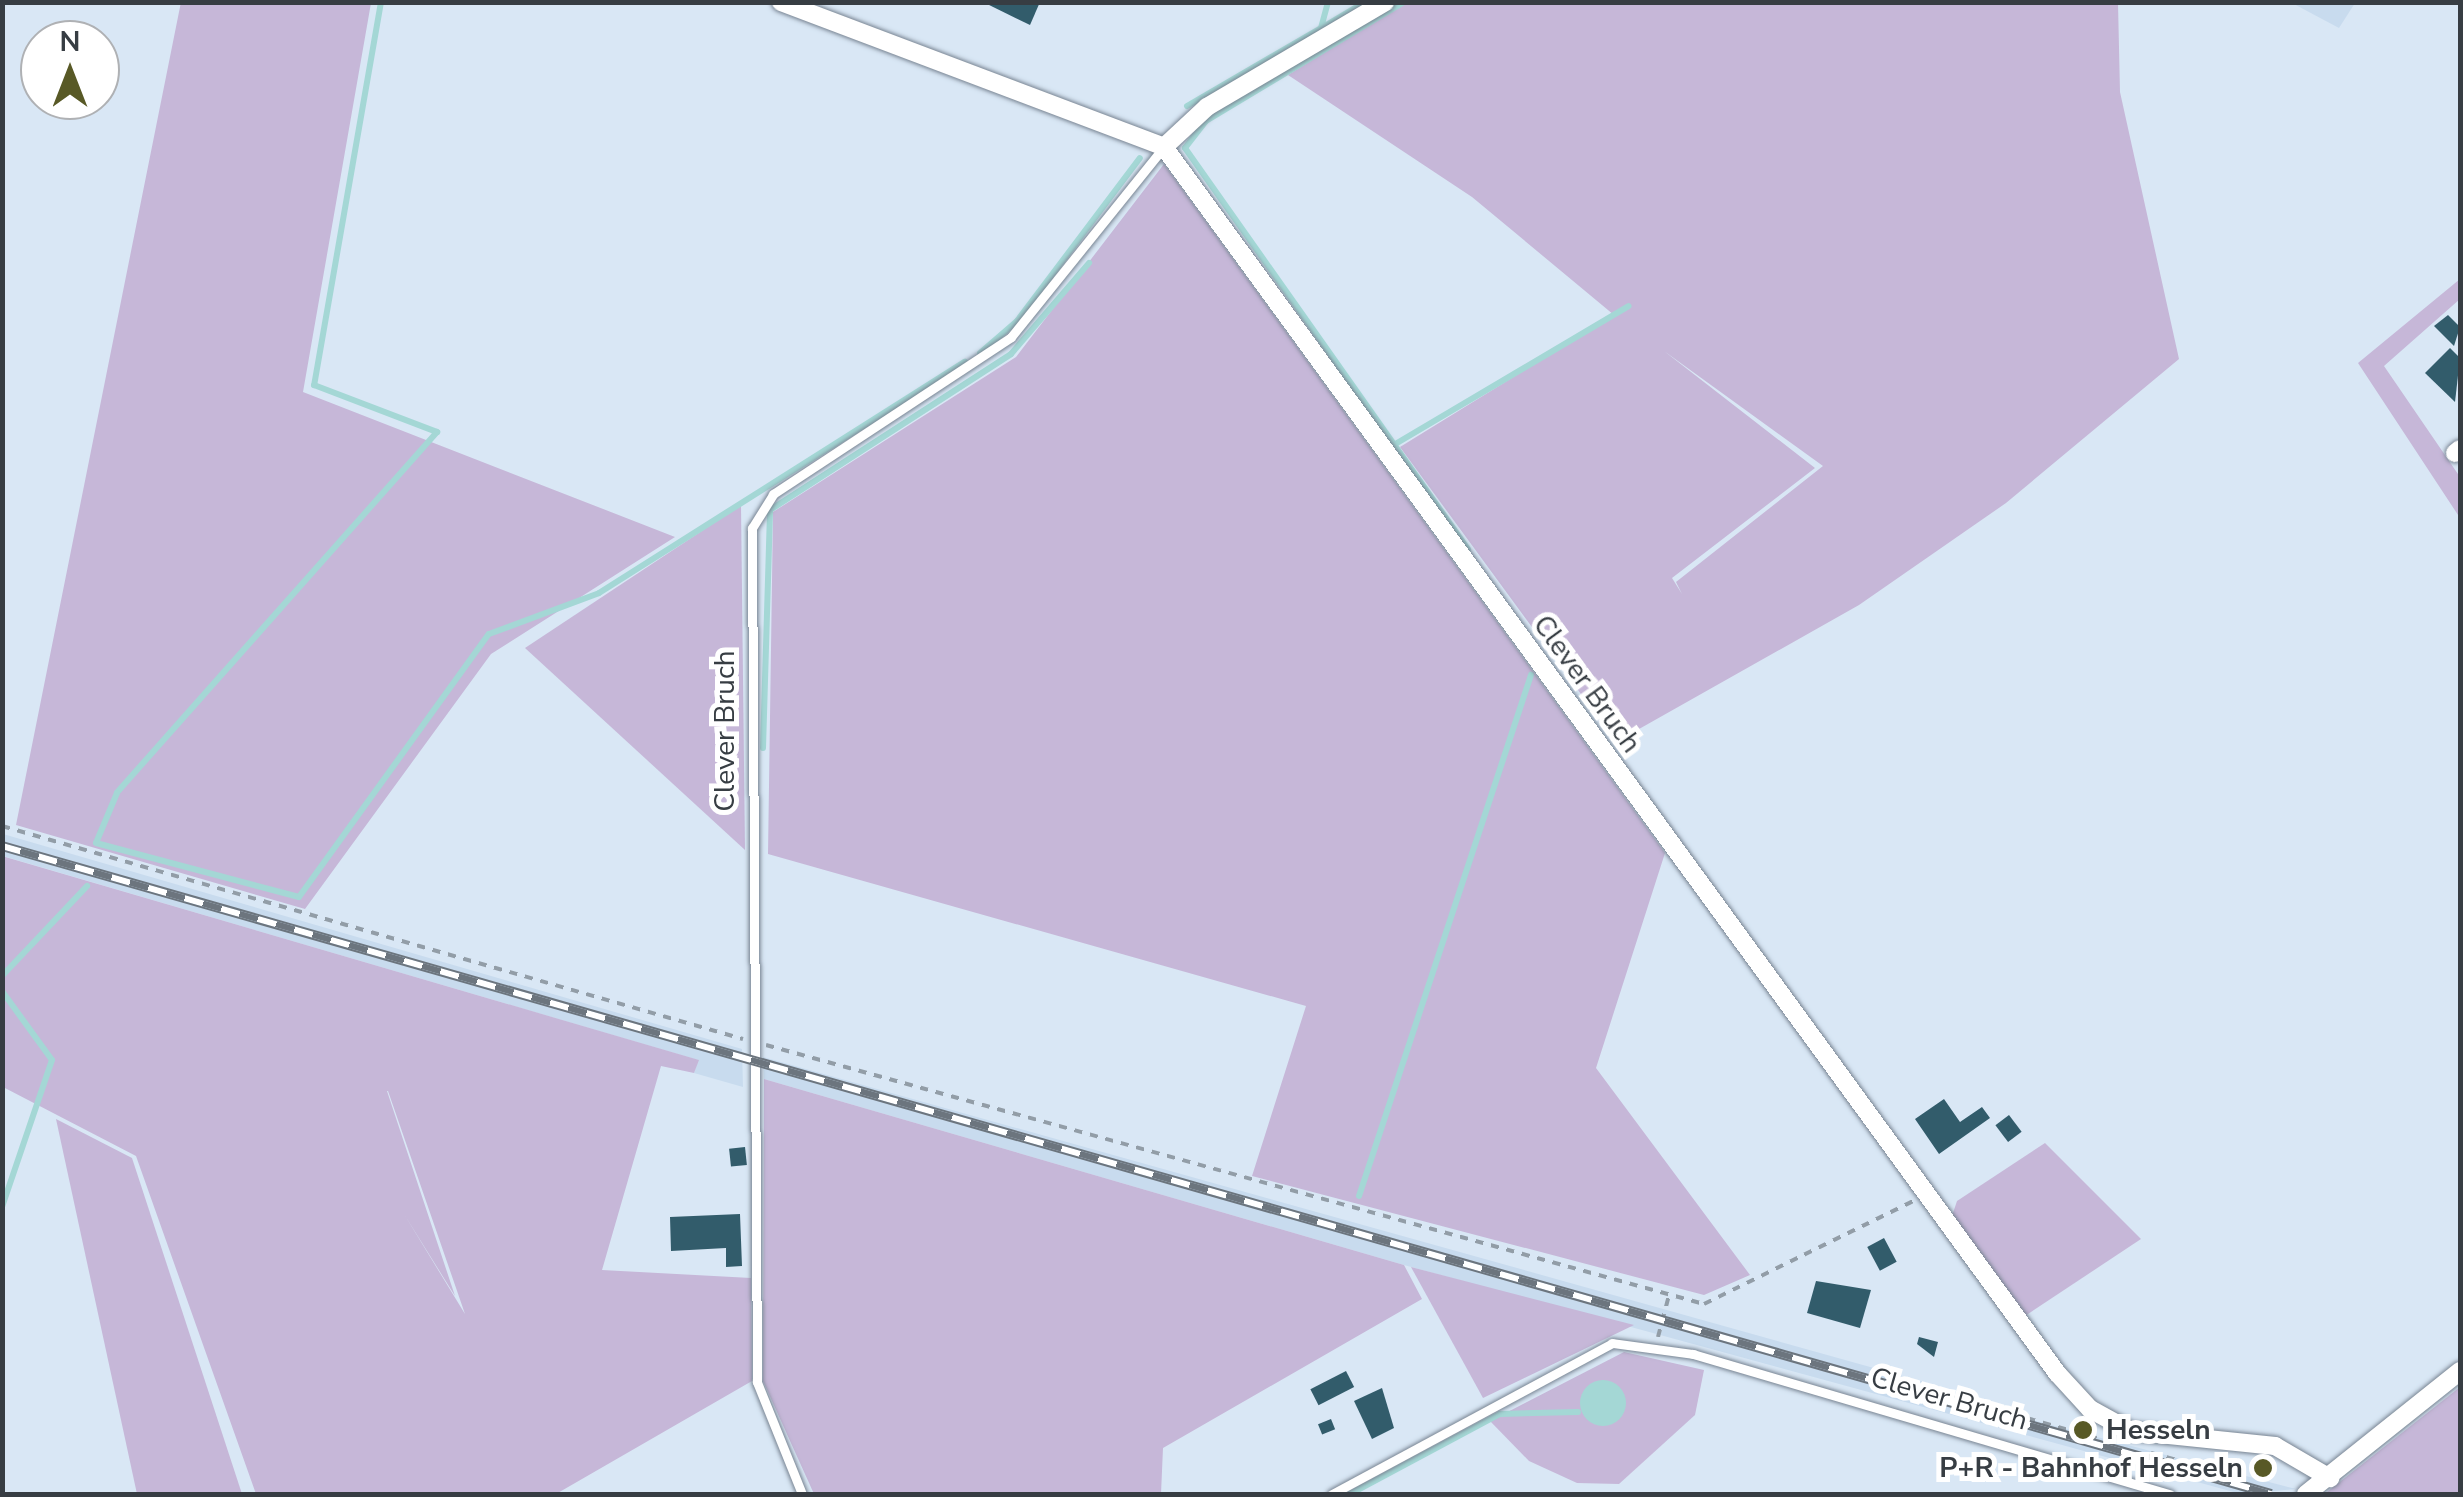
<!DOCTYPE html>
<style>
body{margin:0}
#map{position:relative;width:2463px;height:1497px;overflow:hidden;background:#d9e7f5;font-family:"Nunito Sans",sans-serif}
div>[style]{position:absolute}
.built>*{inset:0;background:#c8dbee}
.green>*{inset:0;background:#c6b7d8}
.water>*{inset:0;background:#a4d7d5}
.round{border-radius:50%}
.stream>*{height:6px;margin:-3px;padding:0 3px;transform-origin:3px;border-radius:3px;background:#a4d7d5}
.building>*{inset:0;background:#325c6b;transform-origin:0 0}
.path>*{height:4px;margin-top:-2px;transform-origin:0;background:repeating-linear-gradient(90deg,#929da7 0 8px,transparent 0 16px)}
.roads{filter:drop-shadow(0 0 2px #788492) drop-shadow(0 0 2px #788492)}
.service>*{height:9px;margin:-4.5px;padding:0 4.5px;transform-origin:4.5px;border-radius:4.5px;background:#fff}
.minor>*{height:18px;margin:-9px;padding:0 9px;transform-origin:9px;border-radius:9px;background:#fff}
.rail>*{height:10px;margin-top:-5px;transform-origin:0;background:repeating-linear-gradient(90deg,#fff 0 19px,#6c757e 0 38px);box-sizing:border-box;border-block:2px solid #6c757e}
.dots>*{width:28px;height:28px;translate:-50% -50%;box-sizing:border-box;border:5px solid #fff;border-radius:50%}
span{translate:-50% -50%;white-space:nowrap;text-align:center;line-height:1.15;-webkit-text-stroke:10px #fff;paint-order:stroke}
.street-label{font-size:28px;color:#373d43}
.poi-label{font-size:28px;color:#373d43;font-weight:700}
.left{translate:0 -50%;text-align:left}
.right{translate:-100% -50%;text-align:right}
.frame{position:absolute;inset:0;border:5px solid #373d43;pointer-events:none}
.north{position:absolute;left:20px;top:20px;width:100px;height:100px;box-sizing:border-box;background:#fff;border:2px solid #afb1b4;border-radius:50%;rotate:0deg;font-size:28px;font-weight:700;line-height:40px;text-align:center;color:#373d43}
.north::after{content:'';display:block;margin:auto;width:35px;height:45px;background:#585926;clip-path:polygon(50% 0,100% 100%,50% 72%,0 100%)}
</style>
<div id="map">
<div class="built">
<i style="clip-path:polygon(2292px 3px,2355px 3px,2339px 28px)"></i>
<i style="clip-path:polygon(3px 834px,742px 1049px,743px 1087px,694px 1073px,698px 1060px,3px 856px)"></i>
<i style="clip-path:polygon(763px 1057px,1931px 1384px,1929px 1393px,2296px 1489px,2241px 1494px,1404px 1265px,764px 1079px)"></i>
</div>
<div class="green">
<i style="clip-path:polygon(181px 2px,371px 3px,303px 392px,675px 537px,491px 654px,305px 909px,16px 825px)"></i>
<i style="clip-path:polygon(evenodd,1405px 3px,2118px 3px,2120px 92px,2179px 359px,2006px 503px,1859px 605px,1616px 742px,1400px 447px,1614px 315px,1472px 197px,1288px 75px,1405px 3px,1664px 351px,1823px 466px,1676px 582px,1682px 594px,1672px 578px,1815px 468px,1664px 351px)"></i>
<i style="clip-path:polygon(1164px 164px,1665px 853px,1596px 1068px,1750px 1275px,1704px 1295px,1252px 1176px,1306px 1006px,768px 854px,773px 512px,1016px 357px)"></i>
<i style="clip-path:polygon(2460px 279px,2460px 299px,2384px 366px,2460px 477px,2460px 518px,2358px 363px)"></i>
<i style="clip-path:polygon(741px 505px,745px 850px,525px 648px)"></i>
<i style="clip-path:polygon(evenodd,2px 856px,699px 1060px,694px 1073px,661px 1066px,602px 1270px,751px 1278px,752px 1381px,556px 1494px,256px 1494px,136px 1156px,3px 1087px,2px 856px,387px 1091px,388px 1091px,465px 1314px,404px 1214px,455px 1296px,387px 1091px)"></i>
<i style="clip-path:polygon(764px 1079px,1404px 1265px,1422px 1299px,1163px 1448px,1161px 1494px,814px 1494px,763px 1381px)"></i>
<i style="clip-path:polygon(56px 1119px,132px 1158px,242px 1494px,137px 1494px)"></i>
<i style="clip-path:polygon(2045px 1143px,2141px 1239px,2025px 1316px,1951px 1219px,1957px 1201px)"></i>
<i style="clip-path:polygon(1411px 1267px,1634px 1325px,1483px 1398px)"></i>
<i style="clip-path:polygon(1624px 1352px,1704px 1370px,1695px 1415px,1619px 1484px,1577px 1483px,1529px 1461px,1490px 1421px)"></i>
<i style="clip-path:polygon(2460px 1387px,2460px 1494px,2328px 1494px,2327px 1492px)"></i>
</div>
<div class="water">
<i class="round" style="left:1580px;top:1380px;width:46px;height:46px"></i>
</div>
<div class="stream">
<i style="left:381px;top:2px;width:389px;rotate:99.9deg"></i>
<i style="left:314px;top:385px;width:132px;rotate:20.9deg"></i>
<i style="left:437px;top:432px;width:482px;rotate:131.6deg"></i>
<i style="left:117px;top:793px;width:54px;rotate:112.8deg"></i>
<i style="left:96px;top:843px;width:210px;rotate:14.9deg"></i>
<i style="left:299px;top:897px;width:324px;rotate:-54.2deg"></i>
<i style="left:489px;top:634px;width:117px;rotate:-20.4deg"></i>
<i style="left:599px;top:593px;width:433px;rotate:-32.3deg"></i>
<i style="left:1404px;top:2px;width:231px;rotate:149deg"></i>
<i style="left:1206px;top:121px;width:34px;rotate:128deg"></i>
<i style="left:1185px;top:148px;width:491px;rotate:54.8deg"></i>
<i style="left:1323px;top:27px;width:49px;rotate:-30.8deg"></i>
<i style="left:1187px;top:106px;width:155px;rotate:-30.2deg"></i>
<i style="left:1321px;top:28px;width:27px;rotate:-75deg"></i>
<i style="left:980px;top:353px;width:49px;rotate:-40.9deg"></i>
<i style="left:1017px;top:321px;width:204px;rotate:-53deg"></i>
<i style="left:1397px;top:443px;width:269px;rotate:-30.6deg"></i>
<i style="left:763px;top:748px;width:238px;rotate:-88.3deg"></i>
<i style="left:770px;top:510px;width:287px;rotate:-32.9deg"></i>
<i style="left:1011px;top:354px;width:120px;rotate:-49.4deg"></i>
<i style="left:2px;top:976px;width:124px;rotate:-46.6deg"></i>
<i style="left:2px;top:991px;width:85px;rotate:54.1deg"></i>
<i style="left:52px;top:1060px;width:155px;rotate:108.8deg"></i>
<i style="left:1359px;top:1196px;width:549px;rotate:-71.73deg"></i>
<i style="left:1350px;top:1494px;width:170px;rotate:-28.1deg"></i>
<i style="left:1500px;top:1414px;width:78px;rotate:-1.5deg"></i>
</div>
<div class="building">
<i style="clip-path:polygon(983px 2px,1040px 2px,1030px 25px)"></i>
<i style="clip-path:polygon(2448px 315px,2460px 327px,2454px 346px,2434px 326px)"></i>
<i style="clip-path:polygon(2450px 348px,2460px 358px,2455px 402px,2425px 373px)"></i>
<i style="clip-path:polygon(1944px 1099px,1960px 1122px,1982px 1107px,1990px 1118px,1939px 1154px,1915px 1119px)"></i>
<i style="left:2009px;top:1115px;width:21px;height:17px;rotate:53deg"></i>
<i style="left:745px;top:1147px;width:18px;height:16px;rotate:84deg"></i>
<i style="clip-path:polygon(740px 1214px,742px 1266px,726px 1267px,726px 1248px,671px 1251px,670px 1217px)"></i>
<i style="left:1884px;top:1238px;width:27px;height:19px;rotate:62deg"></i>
<i style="clip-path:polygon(1816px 1281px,1871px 1290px,1860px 1328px,1807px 1313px)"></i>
<i style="clip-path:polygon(1919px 1337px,1938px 1342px,1934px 1357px,1917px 1344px)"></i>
<i style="left:1346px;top:1371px;width:18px;height:40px;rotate:63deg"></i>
<i style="clip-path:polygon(1382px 1388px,1394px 1428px,1372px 1439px,1354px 1401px)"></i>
<i style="left:1331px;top:1419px;width:11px;height:14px;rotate:68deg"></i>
</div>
<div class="path">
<i style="left:2px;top:826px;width:771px;rotate:16.04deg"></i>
<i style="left:766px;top:1045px;width:973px;rotate:15.44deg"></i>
<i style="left:1704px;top:1304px;width:233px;rotate:-26.2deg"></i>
<i style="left:1658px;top:1337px;width:43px;rotate:-75.3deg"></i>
<i style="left:1935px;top:1392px;width:175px;rotate:15.9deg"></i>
<i style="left:2151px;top:1453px;width:68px;rotate:15.3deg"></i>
<i style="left:2217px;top:1471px;width:11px;rotate:-75deg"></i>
</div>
<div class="roads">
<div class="service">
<i style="left:802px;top:1494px;width:121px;rotate:-111.9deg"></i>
<i style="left:757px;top:1382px;width:854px;rotate:-90.34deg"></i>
<i style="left:752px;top:528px;width:40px;rotate:-58deg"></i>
<i style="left:773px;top:494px;width:285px;rotate:-33.4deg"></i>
<i style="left:1011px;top:337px;width:244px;rotate:-51.2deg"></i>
<i style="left:1332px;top:1494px;width:318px;rotate:-28.3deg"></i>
<i style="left:1612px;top:1343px;width:82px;rotate:7.7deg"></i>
<i style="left:1693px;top:1354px;width:497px;rotate:16.4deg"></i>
</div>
<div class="minor">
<i style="left:781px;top:2px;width:410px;rotate:20.7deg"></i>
<i style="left:1164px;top:147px;width:1517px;rotate:53.93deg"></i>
<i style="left:2057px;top:1373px;width:49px;rotate:47.5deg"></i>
<i style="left:2090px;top:1409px;width:46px;rotate:28.8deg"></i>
<i style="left:2130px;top:1431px;width:146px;rotate:5.9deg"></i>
<i style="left:2275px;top:1446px;width:64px;rotate:30.2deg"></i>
<i style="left:1164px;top:147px;width:59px;rotate:-42.9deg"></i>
<i style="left:1207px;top:107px;width:207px;rotate:-30.5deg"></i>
<i style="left:2455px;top:453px;width:6px;rotate:-39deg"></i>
<i style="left:2306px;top:1494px;width:197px;rotate:-38.6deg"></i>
</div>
</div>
<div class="rail">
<i style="left:2px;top:846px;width:2360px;rotate:15.94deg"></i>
</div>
<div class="dots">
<i style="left:2083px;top:1430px;background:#585926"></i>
<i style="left:2263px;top:1468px;background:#585926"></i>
</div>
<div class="street-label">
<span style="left:1587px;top:684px;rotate:54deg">Clever Bruch</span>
<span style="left:725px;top:731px;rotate:-90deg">Clever Bruch</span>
<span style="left:1949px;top:1399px;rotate:16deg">Clever Bruch</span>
</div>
<div class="poi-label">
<span class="left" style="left:2106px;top:1430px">Hesseln</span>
<span class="right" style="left:2243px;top:1468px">P+R - Bahnhof Hesseln</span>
</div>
<div class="frame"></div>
<div class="north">N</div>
</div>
